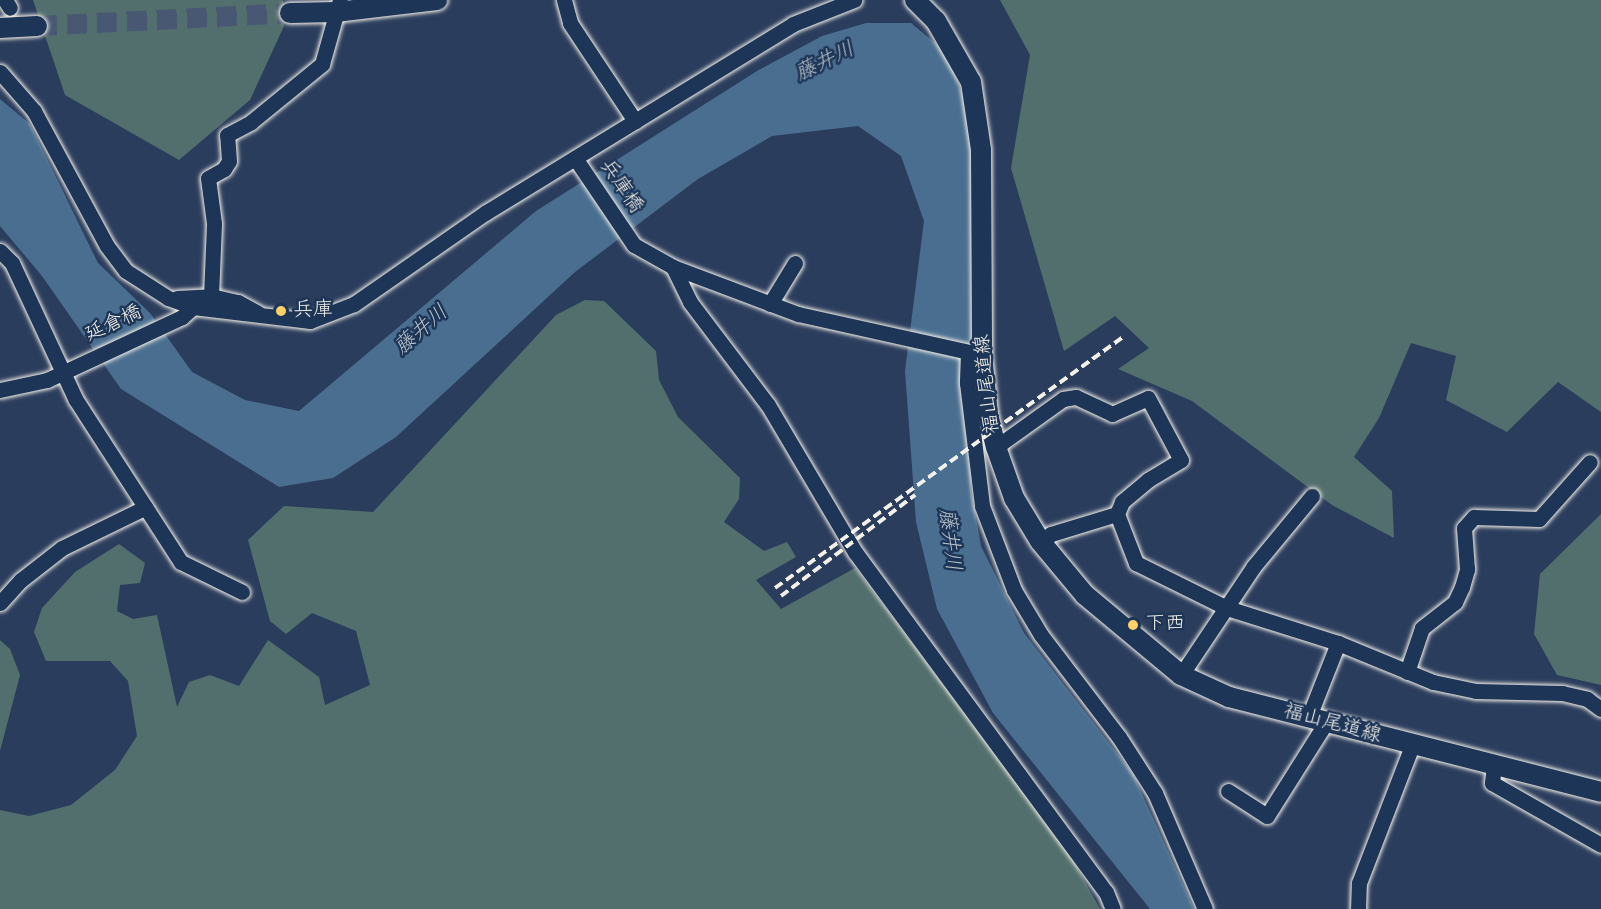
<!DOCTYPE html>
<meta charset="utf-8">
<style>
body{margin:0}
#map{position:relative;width:1601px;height:909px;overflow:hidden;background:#2b3d5d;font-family:"Gochi Hand","Klee One",sans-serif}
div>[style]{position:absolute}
.green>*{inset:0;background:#526f6d}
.water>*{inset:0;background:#496e90}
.major-tunnel>*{height:20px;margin-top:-10px;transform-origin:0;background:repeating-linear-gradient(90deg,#495872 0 20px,transparent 0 30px)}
.roads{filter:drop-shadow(0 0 2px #f4f1e8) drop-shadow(0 0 2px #f4f1e8)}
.minor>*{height:15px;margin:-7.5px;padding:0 7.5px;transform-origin:7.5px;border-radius:7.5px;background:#1d3557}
.major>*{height:20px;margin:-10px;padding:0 10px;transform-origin:10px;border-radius:10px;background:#1d3557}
.rail>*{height:4px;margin-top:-2px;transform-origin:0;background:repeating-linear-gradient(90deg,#f4f1e8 0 9px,transparent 0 13.5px)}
.dots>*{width:16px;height:16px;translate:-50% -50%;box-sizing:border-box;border:3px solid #1d3557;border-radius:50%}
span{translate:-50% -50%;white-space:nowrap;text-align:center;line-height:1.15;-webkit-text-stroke:5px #1d3557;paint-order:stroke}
.street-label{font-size:20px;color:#f4f1e8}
.poi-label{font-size:20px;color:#f4f1e8}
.left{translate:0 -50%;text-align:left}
.water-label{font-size:21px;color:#b8c3c9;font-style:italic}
</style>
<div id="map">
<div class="green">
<i style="clip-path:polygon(33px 0,283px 0,284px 26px,250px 100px,179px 160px,65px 95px)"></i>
<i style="clip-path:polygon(1000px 0,1601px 0,1601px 412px,1558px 382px,1507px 432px,1446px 400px,1456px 356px,1411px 343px,1379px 418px,1354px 457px,1392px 491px,1394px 538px,1332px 505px,1192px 401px,1118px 369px,1149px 348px,1115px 316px,1064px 351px,1011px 168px,1030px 55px)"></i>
<i style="clip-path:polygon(585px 300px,604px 301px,656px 351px,659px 380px,678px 417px,740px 478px,739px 499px,724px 522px,764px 551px,787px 542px,796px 557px,756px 580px,781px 609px,855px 568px,1066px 848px,1100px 909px,0 909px,0 810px,29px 816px,71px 805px,115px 770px,137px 736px,128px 681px,110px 661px,46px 661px,34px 632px,42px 608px,75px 572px,119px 544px,145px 563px,140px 583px,120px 585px,117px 611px,133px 619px,157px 615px,177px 707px,189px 682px,210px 675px,239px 686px,268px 640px,319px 677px,325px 705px,370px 685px,356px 631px,312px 613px,286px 634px,270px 621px,248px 540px,284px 506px,373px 512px,556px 315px)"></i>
<i style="clip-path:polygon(1601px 514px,1601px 685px,1557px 675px,1534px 634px,1540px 574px)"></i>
<i style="clip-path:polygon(0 640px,10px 649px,20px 675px,0 751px)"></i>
</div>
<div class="water">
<i style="clip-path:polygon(866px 23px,911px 23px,946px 52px,965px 101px,974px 163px,971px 490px,981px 546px,1024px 633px,1133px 774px,1194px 909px,1150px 909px,993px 713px,937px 609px,916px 522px,905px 371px,924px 221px,901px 156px,858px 126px,772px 136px,698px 179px,575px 272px,396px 437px,333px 478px,279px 487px,121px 389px,42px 276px,0 226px,0 99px,30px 124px,98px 263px,150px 313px,192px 372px,245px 400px,299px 411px,536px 211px,757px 71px,822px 36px)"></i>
</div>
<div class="major-tunnel">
<i style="left:37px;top:26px;width:253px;rotate:-2.9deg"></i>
</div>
<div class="roads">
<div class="minor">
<i style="left:5px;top:0;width:9px;rotate:58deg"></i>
<i style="left:564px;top:0;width:24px;rotate:75deg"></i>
<i style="left:570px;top:23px;width:118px;rotate:56.4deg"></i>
<i style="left:0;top:72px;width:52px;rotate:48.9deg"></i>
<i style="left:34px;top:111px;width:153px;rotate:61.6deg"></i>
<i style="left:107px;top:246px;width:31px;rotate:53deg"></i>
<i style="left:126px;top:271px;width:50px;rotate:32.7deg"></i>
<i style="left:168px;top:298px;width:27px;rotate:20deg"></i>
<i style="left:193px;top:307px;width:118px;rotate:6.8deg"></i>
<i style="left:310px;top:321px;width:47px;rotate:-21.1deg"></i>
<i style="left:354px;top:304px;width:160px;rotate:-34.8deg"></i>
<i style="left:485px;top:213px;width:361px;rotate:-31.5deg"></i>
<i style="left:793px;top:24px;width:66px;rotate:-21.5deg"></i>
<i style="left:575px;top:158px;width:105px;rotate:55.9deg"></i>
<i style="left:634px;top:245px;width:45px;rotate:29.4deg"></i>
<i style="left:673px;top:267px;width:134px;rotate:20.6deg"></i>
<i style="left:798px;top:314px;width:184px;rotate:12.5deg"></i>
<i style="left:0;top:251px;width:17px;rotate:45deg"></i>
<i style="left:12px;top:263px;width:151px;rotate:65deg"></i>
<i style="left:76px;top:400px;width:193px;rotate:57.1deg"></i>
<i style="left:181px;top:562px;width:68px;rotate:26.2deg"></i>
<i style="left:673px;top:267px;width:39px;rotate:64deg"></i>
<i style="left:690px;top:302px;width:129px;rotate:52.9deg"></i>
<i style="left:768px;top:405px;width:171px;rotate:59.4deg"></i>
<i style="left:855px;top:552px;width:423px;rotate:53.6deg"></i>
<i style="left:1106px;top:892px;width:18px;rotate:68deg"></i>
<i style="left:211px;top:296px;width:73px;rotate:-87.6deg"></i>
<i style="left:214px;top:223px;width:45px;rotate:-97.6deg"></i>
<i style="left:208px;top:178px;width:18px;rotate:-29deg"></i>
<i style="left:224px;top:169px;width:9px;rotate:-58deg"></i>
<i style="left:229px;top:161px;width:26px;rotate:-94deg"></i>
<i style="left:227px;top:135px;width:27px;rotate:-28deg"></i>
<i style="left:251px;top:122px;width:92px;rotate:-39.2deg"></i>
<i style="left:322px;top:64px;width:66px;rotate:-74.3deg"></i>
<i style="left:177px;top:298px;width:34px;rotate:-3deg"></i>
<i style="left:211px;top:296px;width:28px;rotate:13deg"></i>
<i style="left:238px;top:302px;width:23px;rotate:29deg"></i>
<i style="left:770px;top:304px;width:48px;rotate:-58.6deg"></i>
<i style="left:968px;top:352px;width:31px;rotate:92deg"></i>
<i style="left:967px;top:383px;width:124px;rotate:83deg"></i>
<i style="left:982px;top:506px;width:90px;rotate:69.1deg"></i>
<i style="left:1014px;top:590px;width:52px;rotate:59deg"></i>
<i style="left:1041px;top:635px;width:128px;rotate:52.6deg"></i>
<i style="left:1119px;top:737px;width:67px;rotate:57.3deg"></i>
<i style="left:1155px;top:793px;width:126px;rotate:66.7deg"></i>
<i style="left:0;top:390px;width:48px;rotate:-12deg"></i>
<i style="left:47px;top:380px;width:149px;rotate:-25deg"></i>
<i style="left:182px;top:317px;width:15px;rotate:-42deg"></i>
<i style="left:996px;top:447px;width:82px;rotate:-35.6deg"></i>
<i style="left:1063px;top:399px;width:13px;rotate:-9deg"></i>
<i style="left:1076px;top:397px;width:40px;rotate:25deg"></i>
<i style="left:1112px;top:414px;width:39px;rotate:-24deg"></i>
<i style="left:1148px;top:398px;width:70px;rotate:62deg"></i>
<i style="left:1181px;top:460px;width:39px;rotate:149deg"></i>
<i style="left:1148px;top:480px;width:34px;rotate:140deg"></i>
<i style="left:1122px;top:502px;width:13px;rotate:113deg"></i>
<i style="left:1117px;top:514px;width:53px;rotate:68.8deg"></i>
<i style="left:1136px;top:563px;width:102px;rotate:26.3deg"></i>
<i style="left:1227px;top:608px;width:116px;rotate:17.5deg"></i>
<i style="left:1338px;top:643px;width:103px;rotate:22.3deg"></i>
<i style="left:1433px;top:682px;width:44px;rotate:11.8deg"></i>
<i style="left:1476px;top:691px;width:86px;rotate:1.3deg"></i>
<i style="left:1562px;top:693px;width:26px;rotate:13deg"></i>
<i style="left:1587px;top:699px;width:17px;rotate:36deg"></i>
<i style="left:1040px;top:541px;width:13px;rotate:-32deg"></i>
<i style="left:1051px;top:534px;width:69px;rotate:-16.9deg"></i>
<i style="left:0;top:603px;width:31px;rotate:-48deg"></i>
<i style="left:21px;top:580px;width:52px;rotate:-38deg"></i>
<i style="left:62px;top:548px;width:93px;rotate:-26deg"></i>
<i style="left:1407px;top:672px;width:46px;rotate:-71.2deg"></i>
<i style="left:1422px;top:628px;width:42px;rotate:-38.2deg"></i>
<i style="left:1455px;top:602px;width:17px;rotate:-65deg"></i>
<i style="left:1462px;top:587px;width:19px;rotate:-74deg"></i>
<i style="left:1467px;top:569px;width:41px;rotate:-94.2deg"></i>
<i style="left:1464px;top:528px;width:15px;rotate:-48deg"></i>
<i style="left:1474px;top:517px;width:65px;rotate:1.8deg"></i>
<i style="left:1539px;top:519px;width:76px;rotate:-48.2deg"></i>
<i style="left:1181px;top:675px;width:131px;rotate:-56.2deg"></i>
<i style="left:1254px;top:566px;width:91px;rotate:-50.4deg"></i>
<i style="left:1308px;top:719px;width:82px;rotate:-68.5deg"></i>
<i style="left:1494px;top:766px;width:17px;rotate:97deg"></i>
<i style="left:1492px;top:783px;width:125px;rotate:29.6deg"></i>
<i style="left:1228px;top:791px;width:46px;rotate:32.7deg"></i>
<i style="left:1267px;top:816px;width:109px;rotate:-57.8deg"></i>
<i style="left:1358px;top:909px;width:26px;rotate:-88deg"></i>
<i style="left:1359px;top:883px;width:147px;rotate:-68.9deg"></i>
</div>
<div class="major">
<i style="left:915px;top:0;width:30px;rotate:45deg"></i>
<i style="left:936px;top:21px;width:70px;rotate:60.2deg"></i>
<i style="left:971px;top:82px;width:69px;rotate:81.6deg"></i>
<i style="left:981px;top:150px;width:205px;rotate:89.7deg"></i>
<i style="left:982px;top:355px;width:60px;rotate:84.3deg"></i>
<i style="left:988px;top:415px;width:33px;rotate:76deg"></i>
<i style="left:996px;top:447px;width:54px;rotate:70.6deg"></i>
<i style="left:1014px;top:498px;width:50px;rotate:58.8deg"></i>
<i style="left:1040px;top:541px;width:70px;rotate:50.2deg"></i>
<i style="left:1085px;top:595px;width:125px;rotate:39.8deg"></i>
<i style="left:1181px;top:675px;width:53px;rotate:24.6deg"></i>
<i style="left:1229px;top:697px;width:384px;rotate:14.3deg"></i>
<i style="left:290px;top:13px;width:47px;rotate:-1.2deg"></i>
<i style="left:337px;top:12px;width:101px;rotate:-6.8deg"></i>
<i style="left:0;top:28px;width:37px;rotate:-3deg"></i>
</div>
</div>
<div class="rail">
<i style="left:775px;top:588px;width:431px;rotate:-35.8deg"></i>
<i style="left:781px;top:596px;width:168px;rotate:-37deg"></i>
</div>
<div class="dots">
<i style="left:281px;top:311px;background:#ffd166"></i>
<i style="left:1133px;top:625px;background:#ffd166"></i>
</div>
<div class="street-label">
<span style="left:620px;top:187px;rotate:56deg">兵庫橋</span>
<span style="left:114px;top:325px;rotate:-25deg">延倉橋</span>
<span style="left:989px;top:384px;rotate:-96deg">福山尾道線</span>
<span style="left:1332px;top:725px;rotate:15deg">福山尾道線</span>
</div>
<div class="poi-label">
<span class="left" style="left:293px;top:311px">兵庫</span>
<span class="left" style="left:1145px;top:625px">下西</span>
</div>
<div class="water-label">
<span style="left:826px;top:64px;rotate:-26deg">藤井川</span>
<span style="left:423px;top:332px;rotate:-41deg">藤井川</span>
<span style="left:947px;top:540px;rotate:83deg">藤井川</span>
</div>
</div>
